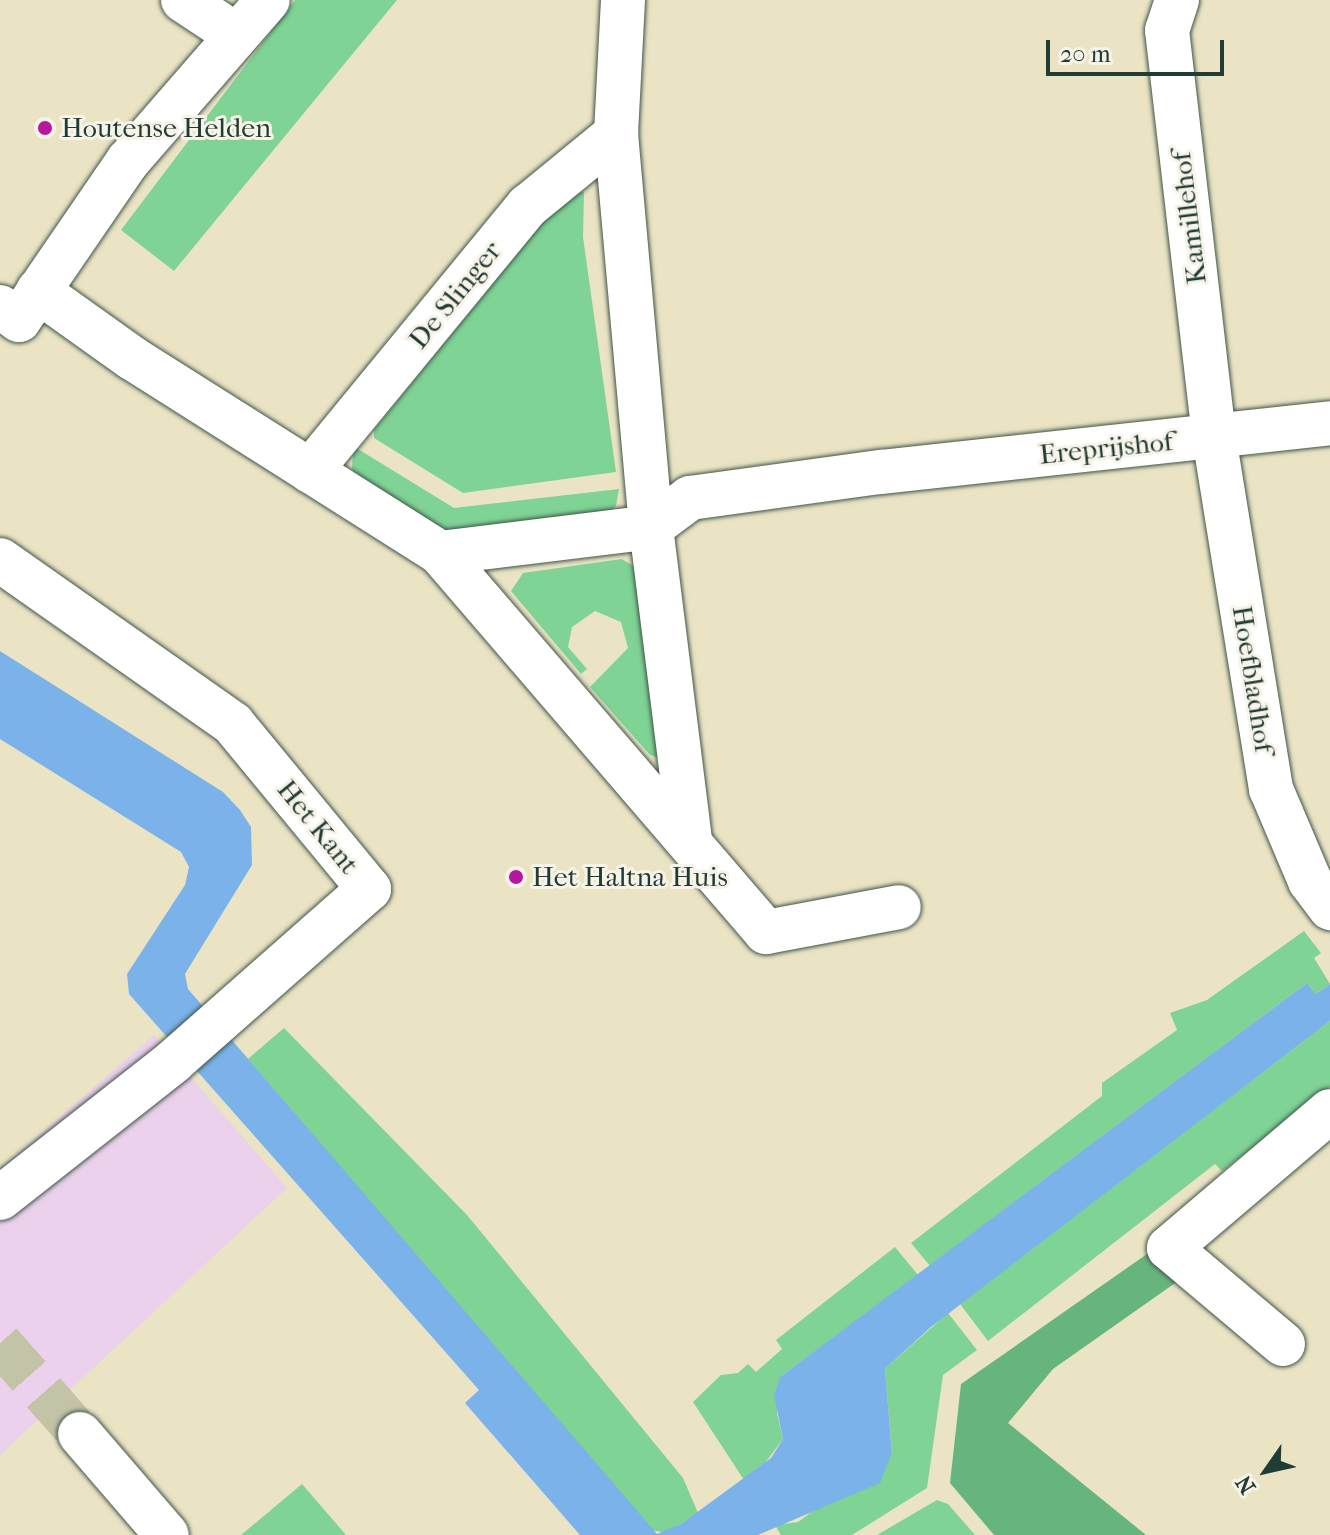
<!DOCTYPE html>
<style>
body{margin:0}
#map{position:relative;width:1330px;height:1535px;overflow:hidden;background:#ebe4c4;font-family:"IM FELL French Canon",serif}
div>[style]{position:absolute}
.built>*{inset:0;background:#ebd1eb}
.green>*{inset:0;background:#7fd395}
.forest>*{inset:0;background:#67b57e}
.water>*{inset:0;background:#7cb2ea}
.minor-tunnel>*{height:44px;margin-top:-22px;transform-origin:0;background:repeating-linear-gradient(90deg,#c2c3a7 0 44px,transparent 0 66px)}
.roads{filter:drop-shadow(0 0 2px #3e564a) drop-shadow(0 0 2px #3e564a)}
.minor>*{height:44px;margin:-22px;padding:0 22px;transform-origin:22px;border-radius:22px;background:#fff}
.dots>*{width:22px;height:22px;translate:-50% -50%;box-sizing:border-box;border:4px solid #f7f3e8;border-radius:50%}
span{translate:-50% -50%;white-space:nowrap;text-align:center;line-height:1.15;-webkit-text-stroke:6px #f7f3e8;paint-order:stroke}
.poi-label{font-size:28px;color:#1f3d34}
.left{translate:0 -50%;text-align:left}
.street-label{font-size:28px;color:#1f3d34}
.north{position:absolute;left:1226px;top:1431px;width:80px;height:80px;-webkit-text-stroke:6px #f7f3e8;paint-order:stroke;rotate:236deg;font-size:22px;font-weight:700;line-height:32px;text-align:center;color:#1f3d34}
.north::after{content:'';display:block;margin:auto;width:28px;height:36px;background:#1f3d34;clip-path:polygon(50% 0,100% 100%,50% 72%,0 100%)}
.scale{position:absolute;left:1046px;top:40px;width:178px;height:36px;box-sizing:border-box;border:4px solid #1f3d34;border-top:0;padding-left:10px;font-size:24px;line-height:28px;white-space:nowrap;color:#1f3d34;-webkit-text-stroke:6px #f7f3e8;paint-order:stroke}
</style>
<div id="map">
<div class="built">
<i style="clip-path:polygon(154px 1035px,287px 1188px,0 1455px,0 1169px)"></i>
</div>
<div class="green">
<i style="clip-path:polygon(295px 0,397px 0,174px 271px,121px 230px)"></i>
<i style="clip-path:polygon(567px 192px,584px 192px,583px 237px,616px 472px,463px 493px,374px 438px,374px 430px)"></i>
<i style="clip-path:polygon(358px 449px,454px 508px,619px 489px,616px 506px,607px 515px,449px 534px,356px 477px,352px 468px,353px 451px)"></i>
<i style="clip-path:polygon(622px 559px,638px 569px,661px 759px,650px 755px,590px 687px,628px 648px,621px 622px,595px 611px,572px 627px,568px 647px,587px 669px,581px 674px,511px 591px,523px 573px)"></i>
<i style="clip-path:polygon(1304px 931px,1321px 953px,1314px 958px,1330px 984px,1316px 994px,1307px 983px,930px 1266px,911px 1243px,1102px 1096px,1102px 1083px,1177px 1030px,1170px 1013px,1207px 1000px)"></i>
<i style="clip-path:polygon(1330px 1021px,1330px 1087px,1222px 1171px,1215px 1164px,988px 1341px,960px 1304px)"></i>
<i style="clip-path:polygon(284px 1028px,467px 1215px,683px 1478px,698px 1513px,667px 1533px,650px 1530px,248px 1059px)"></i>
<i style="clip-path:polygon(895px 1247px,918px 1275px,780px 1377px,777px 1413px,783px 1439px,759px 1471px,744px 1480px,693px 1402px,721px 1375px,738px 1373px,748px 1364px,756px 1372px,782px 1349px,776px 1340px)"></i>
<i style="clip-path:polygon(948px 1313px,977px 1350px,943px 1375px,927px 1488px,852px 1535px,781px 1535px,775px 1525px,798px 1522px,892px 1452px,885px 1369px)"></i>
<i style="clip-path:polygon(302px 1484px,346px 1535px,241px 1535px)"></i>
<i style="clip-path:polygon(937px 1500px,948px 1504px,975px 1535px,877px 1535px)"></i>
</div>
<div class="forest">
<i style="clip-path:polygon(1147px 1254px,1178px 1281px,1053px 1369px,1008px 1423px,1146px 1535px,994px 1535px,950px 1483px,961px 1384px)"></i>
</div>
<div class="water">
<i style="clip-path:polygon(0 651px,223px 792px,240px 810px,251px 827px,252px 865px,185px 974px,188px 989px,657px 1534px,681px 1524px,771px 1458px,783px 1439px,774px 1395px,780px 1377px,1307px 983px,1316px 994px,1330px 984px,1330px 1021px,931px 1327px,885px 1369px,892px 1453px,880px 1483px,758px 1535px,580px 1535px,465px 1403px,479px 1390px,129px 994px,127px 974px,185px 885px,189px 867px,181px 852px,0 739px)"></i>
</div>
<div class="minor-tunnel">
<i style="left:0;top:1343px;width:121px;rotate:48.7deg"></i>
</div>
<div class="roads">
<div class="minor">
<i style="left:183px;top:0;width:64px;rotate:33.4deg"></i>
<i style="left:623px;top:0;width:134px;rotate:93deg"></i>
<i style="left:616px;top:134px;width:395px;rotate:84.9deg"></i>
<i style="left:651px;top:527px;width:314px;rotate:82.9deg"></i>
<i style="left:1177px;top:0;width:32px;rotate:108deg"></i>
<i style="left:1167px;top:30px;width:410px;rotate:83.4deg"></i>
<i style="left:1214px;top:437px;width:357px;rotate:80.8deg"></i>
<i style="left:1271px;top:789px;width:100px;rotate:67deg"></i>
<i style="left:1310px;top:881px;width:34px;rotate:53deg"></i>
<i style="left:38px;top:291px;width:115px;rotate:35.5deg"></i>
<i style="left:132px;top:358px;width:365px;rotate:32.3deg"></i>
<i style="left:440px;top:553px;width:500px;rotate:49.3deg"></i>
<i style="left:766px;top:932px;width:135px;rotate:-10.6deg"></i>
<i style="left:0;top:307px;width:23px;rotate:34deg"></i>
<i style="left:19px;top:320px;width:193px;rotate:-55.6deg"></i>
<i style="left:128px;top:161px;width:213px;rotate:-49deg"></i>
<i style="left:310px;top:471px;width:343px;rotate:-50.6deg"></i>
<i style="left:528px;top:206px;width:114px;rotate:-39.3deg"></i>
<i style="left:440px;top:553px;width:213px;rotate:-7deg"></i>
<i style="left:651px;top:527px;width:49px;rotate:-36.6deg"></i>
<i style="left:690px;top:498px;width:193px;rotate:-7.8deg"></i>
<i style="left:881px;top:472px;width:452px;rotate:-6.2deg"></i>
<i style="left:0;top:560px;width:285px;rotate:35.1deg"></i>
<i style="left:233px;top:724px;width:214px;rotate:50.5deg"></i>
<i style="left:369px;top:889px;width:261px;rotate:138.6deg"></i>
<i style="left:173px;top:1062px;width:220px;rotate:141.8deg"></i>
<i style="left:1283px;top:1344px;width:149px;rotate:-139.9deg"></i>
<i style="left:1169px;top:1248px;width:211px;rotate:-40.4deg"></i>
<i style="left:80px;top:1434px;width:133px;rotate:49.3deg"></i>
</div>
</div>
<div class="dots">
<i style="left:45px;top:128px;background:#b5179e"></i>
<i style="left:516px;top:877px;background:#b5179e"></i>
</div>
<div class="poi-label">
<span class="left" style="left:61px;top:128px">Houtense Helden</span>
<span class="left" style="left:532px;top:877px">Het Haltna Huis</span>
</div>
<div class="street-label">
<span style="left:1189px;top:218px;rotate:-97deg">Kamillehof</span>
<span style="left:455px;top:295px;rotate:-51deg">De Slinger</span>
<span style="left:1106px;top:448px;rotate:-6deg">Ereprijshof</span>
<span style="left:1253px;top:679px;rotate:81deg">Hoefbladhof</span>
<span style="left:318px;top:827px;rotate:51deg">Het Kant</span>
</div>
<div class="north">N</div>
<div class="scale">20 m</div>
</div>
